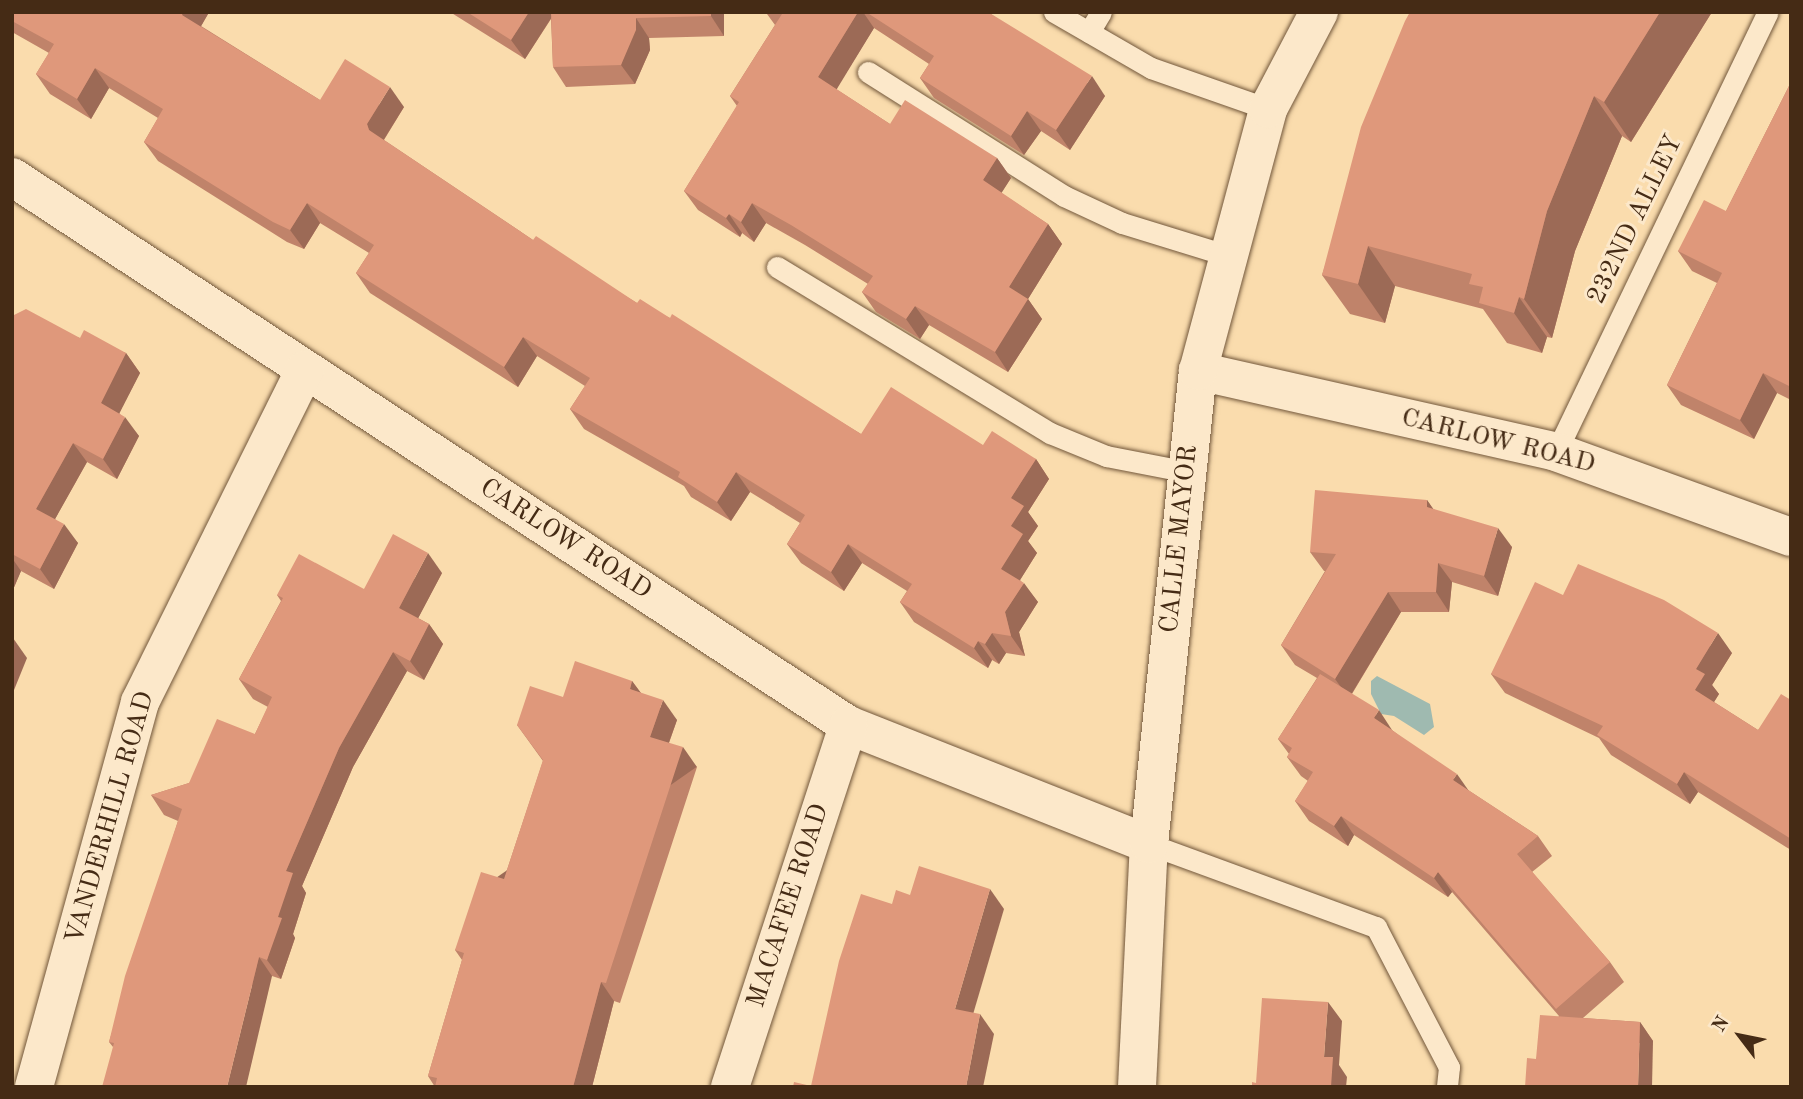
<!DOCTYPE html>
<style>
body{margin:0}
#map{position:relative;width:1803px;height:1099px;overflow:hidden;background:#fadcad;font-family:"Old Standard TT",serif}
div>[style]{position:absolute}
.water>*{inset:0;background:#9fbab0}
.roads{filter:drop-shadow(0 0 2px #72573b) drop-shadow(0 0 2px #72573b)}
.service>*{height:21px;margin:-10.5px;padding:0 10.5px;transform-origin:10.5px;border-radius:10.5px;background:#fce8ca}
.minor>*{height:38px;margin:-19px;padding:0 19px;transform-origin:19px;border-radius:19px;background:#fce8ca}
.tertiary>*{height:38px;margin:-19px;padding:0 19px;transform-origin:19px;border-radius:19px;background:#fce8ca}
.wall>*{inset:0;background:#c0836a}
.shaded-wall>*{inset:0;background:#9c6a56;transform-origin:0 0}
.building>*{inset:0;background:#df987b}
span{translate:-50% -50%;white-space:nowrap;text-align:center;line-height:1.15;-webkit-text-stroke:6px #fce8ca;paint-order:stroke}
.street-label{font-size:26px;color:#452b15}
.frame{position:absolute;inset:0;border:14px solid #452b15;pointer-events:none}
.north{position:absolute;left:1705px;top:1001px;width:70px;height:70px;-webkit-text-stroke:5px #fce8ca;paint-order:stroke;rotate:302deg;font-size:19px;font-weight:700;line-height:28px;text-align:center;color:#452b15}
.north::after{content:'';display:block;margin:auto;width:24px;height:32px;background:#452b15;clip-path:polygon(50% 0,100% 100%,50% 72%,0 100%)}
</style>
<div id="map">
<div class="water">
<i style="clip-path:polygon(1377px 676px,1430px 704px,1434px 727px,1424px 735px,1394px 716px,1381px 714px,1371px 694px,1371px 681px)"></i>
</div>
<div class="roads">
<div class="service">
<i style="left:1054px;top:12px;width:112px;rotate:30deg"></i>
<i style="left:1151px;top:68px;width:124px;rotate:19.3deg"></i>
<i style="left:1089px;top:32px;width:23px;rotate:-59deg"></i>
<i style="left:868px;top:72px;width:232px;rotate:32.3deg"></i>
<i style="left:1064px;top:196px;width:64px;rotate:25deg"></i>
<i style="left:1122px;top:223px;width:112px;rotate:17.1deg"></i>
<i style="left:777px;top:267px;width:320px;rotate:31.3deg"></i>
<i style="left:1050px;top:433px;width:61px;rotate:22.3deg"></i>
<i style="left:1106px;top:456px;width:84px;rotate:11deg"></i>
<i style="left:1556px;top:452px;width:488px;rotate:-64.3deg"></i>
<i style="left:1149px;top:844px;width:242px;rotate:20.1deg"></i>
<i style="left:1376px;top:927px;width:158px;rotate:62.5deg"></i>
<i style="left:1449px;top:1067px;width:20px;rotate:96deg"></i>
</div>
<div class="minor">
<i style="left:12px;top:177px;width:1000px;rotate:33.24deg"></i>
<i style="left:848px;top:725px;width:324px;rotate:21.6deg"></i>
<i style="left:1198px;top:371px;width:367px;rotate:12.7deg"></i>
<i style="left:1556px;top:452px;width:250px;rotate:19.9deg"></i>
<i style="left:34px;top:1087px;width:399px;rotate:-74.6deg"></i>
<i style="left:140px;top:702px;width:371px;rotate:-63.6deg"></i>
<i style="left:730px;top:1087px;width:381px;rotate:-71.9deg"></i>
</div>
<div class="tertiary">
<i style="left:1137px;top:1087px;width:243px;rotate:-87.2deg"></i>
<i style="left:1149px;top:844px;width:476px;rotate:-84.1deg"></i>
<i style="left:1198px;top:371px;width:271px;rotate:-75deg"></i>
<i style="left:1268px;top:109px;width:110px;rotate:-62.3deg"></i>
</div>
</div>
<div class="wall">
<i style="clip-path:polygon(12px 12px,207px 12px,208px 14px,201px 26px,320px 100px,404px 107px,384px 140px,533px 240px,637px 303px,670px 318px,861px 434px,983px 445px,1036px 459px,1049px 479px,1028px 512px,1038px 526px,1028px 541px,1037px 553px,1020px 580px,1038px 602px,1019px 632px,1025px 656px,1006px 653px,999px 664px,992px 660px,988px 668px,914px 622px,900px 602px,907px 591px,862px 563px,844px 591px,801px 563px,787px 544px,800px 523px,750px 492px,731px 521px,691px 497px,684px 486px,584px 429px,570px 409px,585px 386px,537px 356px,518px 387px,370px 293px,356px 273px,369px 253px,320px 223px,304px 249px,287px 242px,158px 161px,144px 142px,158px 118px,109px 88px,91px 119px,50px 94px,36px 74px,49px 53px,12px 32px)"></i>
<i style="clip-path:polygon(450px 12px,724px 12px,724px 36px,649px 38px,650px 50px,635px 84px,566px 87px,553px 67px,551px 19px,525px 59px)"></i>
<i style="clip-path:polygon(768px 12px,988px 12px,1105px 96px,1070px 150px,1041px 131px,1024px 155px,934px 98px,920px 78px,929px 64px,874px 28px,836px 89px,890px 124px,997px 158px,1011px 178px,1001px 193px,1048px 224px,1062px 244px,1028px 299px,1042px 319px,1008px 372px,929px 325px,920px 339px,876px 312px,862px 292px,868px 284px,805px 245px,766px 223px,754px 242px,742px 233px,740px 237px,698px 210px,684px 191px,737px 106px,730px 96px,775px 25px,767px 14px)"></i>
<i style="clip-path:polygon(1410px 12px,1712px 12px,1631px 142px,1622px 136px,1575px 251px,1552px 338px,1547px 337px,1542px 353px,1507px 343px,1483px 309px,1395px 286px,1385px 323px,1350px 314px,1322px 275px)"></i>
<i style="clip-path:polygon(1791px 82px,1791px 400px,1777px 393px,1754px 439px,1681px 405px,1667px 385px,1717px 283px,1692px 271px,1678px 251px,1726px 211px)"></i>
<i style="clip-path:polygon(12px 316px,126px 353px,140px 373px,119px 413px,139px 436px,117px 479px,87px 462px,55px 519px,78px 543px,54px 589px,21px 571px,12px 592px)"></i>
<i style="clip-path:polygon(1427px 500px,1433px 509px,1512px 547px,1498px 596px,1452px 582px,1449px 612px,1401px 612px,1352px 694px,1392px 730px,1468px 790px,1538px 836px,1552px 856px,1532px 872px,1610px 962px,1624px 982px,1583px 1018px,1640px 1022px,1653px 1041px,1536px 1059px,1559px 1016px,1452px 892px,1448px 897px,1354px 835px,1348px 846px,1309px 821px,1295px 801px,1308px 781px,1301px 776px,1287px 757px,1289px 754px,1278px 739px,1317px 678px,1295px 665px,1281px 645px,1325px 571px,1324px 571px,1310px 552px)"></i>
<i style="clip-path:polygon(442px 573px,418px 618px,429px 624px,443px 644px,424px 680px,407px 671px,353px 767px,302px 886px,306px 893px,293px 934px,295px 938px,281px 979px,272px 976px,113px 1047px,109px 1042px,178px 821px,164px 815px,151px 795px,189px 783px,255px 734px,268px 707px,253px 699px,239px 679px,281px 601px,277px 595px,364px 589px)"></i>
<i style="clip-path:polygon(1563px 595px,1732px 653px,1712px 685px,1719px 694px,1714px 702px,1758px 730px,1791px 700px,1791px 850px,1698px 792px,1690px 804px,1611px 755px,1599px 738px,1505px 693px,1491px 674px)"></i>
<i style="clip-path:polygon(632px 681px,641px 693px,677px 720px,669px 743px,697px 767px,620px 1003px,614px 1001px,592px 1087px,435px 1087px,428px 1076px,462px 960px,455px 950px,504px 879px,543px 761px,517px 725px,563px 697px)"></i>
</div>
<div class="shaded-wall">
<i style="clip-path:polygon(183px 12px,207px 12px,208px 14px,196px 35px,182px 15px)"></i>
<i style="clip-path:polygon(529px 12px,555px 12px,525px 59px,511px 40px)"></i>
<i style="clip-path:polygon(711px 12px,724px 12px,724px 36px,711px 16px)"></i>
<i style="clip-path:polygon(858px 12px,863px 12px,874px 28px,832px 97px,818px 77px)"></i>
<i style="clip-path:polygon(1660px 12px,1712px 12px,1631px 142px,1604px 102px)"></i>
<i style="clip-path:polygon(636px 18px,649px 38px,650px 50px,635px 84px,621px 65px)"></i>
<i style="clip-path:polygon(95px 68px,109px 88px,91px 119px,77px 99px)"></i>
<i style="clip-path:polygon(1092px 76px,1105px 96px,1070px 150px,1056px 130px)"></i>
<i style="clip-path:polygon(390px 87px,404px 107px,381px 144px,369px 130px,367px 124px)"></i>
<i style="clip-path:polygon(1594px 96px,1622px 136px,1575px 251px,1552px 338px,1524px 299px,1547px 211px)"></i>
<i style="clip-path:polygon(1027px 111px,1041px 131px,1024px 155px,1011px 136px)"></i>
<i style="clip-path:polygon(997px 158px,1011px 178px,997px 200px,983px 180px)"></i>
<i style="clip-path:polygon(307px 203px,320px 223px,304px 249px,290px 230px)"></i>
<i style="clip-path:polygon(752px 203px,766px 223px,754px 242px,741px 222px)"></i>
<i style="clip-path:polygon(729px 214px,742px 233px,740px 237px,726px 218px)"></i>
<i style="clip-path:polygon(1048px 224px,1062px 244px,1028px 299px,1042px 319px,1008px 372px,995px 352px,1009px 287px)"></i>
<i style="clip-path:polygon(1368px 246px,1395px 286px,1385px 323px,1358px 284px)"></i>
<i style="clip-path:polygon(1519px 297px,1547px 337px,1542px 353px,1514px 313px)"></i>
<i style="clip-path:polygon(915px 306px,929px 325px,920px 339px,906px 319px)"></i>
<i style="clip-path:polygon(523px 337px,537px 356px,518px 387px,504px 367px)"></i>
<i style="clip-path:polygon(126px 353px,140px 373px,115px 422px,101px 403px)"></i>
<i style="clip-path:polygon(1763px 373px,1777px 393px,1754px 439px,1740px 420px)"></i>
<i style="clip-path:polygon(125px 417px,139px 436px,117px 479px,103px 459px)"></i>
<i style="clip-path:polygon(73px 443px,87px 462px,50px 528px,36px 509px)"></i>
<i style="clip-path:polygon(1036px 459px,1049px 479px,1028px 512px,1038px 526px,1028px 541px,1037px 553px,1015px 588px,1001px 569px,1011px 498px)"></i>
<i style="clip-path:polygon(736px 472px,750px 492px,731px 521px,717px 502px)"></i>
<i style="clip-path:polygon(1427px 500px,1441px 520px,1427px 507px)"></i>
<i style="clip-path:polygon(64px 524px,78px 543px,54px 589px,40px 569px)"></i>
<i style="clip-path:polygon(1498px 528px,1512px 547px,1498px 596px,1484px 576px)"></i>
<i style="clip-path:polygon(848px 544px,862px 563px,844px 591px,831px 572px)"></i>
<i style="clip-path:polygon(428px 553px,442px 573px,413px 628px,399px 608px)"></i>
<i style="clip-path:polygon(12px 558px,21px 571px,12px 592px)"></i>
<i style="clip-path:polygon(1438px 563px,1452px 582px,1449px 612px,1436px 592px)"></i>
<i style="clip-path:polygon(1024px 583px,1038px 602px,1019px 632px,1025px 656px,1011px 636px,1005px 612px)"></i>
<i style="clip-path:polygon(1388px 592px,1401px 612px,1349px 698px,1335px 679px)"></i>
<i style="clip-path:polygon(429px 624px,443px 644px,424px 680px,410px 661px)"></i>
<i style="clip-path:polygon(992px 633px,1006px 653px,999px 664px,985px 644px)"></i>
<i style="clip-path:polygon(1718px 633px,1732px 653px,1712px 685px,1719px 694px,1709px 710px,1695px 690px,1696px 669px)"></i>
<i style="clip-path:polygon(13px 638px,27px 658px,12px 695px,12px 639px)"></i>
<i style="clip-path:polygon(978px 641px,992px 660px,988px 668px,974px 648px)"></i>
<i style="clip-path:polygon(393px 652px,407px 671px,353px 767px,302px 886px,306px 893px,293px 934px,295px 938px,281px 979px,267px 960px,278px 917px,286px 871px,339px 748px)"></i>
<i style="clip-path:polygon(632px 681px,646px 700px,630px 689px)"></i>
<i style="clip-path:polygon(663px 700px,677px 720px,664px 756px,650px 737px)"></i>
<i style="clip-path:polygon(1379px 710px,1392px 730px,1374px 718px)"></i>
<i style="left:683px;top:747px;width:24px;height:248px;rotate:55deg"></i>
<i style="clip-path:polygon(1684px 772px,1698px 792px,1690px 804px,1677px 784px)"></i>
<i style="clip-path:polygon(1457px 774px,1471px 794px,1453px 780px)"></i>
<i style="clip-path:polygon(1341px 816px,1354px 835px,1348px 846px,1334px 826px)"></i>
<i style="clip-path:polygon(1438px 872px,1452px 892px,1448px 897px,1434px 878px)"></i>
<i style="clip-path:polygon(990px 889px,1004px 909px,969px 1028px,955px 1009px)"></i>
<i style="clip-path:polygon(259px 957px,272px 976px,246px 1087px,227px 1087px)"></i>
<i style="clip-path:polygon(601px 982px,614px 1001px,592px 1087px,573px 1087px)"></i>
<i style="clip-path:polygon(1328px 1002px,1342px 1021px,1339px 1065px,1347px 1077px,1346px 1087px,1331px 1087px,1324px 1057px)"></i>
<i style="clip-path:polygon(980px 1014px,994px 1034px,983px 1087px,966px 1087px)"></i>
<i style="clip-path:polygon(1640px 1022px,1653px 1041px,1652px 1087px,1638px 1087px)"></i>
</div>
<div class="building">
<i style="clip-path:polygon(12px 12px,183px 12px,182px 15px,320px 100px,345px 59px,390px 87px,367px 124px,369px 130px,533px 240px,536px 236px,637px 303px,640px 299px,670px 318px,672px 314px,861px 434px,891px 387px,983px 445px,992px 431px,1036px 459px,1011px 498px,1024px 506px,1011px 526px,1023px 534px,1001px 569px,1024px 583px,1005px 612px,1011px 636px,992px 633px,985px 644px,978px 641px,974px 648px,900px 602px,912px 584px,848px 544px,831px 572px,787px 544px,805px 515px,736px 472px,717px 502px,678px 477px,680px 472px,570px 409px,590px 378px,523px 337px,504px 367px,356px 273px,374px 245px,307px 203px,290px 230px,273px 222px,144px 142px,163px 109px,95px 68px,77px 99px,36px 74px,54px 44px,12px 21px)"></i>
<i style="clip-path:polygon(467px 12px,529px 12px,511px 40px)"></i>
<i style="clip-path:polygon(551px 12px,711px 12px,711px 16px,636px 18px,636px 30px,621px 65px,553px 67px)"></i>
<i style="clip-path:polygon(768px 12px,858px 12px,818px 77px,890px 124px,905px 100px,997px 158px,983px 180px,1048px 224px,1009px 287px,1028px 299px,995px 352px,915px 306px,906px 319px,862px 292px,873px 276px,791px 225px,752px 203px,741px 222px,729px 214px,726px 218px,684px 191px,739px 102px,730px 96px,782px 14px,767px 14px)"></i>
<i style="clip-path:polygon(866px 12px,988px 12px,1092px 76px,1056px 130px,1027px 111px,1011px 136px,920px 78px,934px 56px)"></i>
<i style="clip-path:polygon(1410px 12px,1660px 12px,1604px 102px,1594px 96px,1547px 211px,1524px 299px,1519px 297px,1514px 313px,1479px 303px,1483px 287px,1469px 284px,1472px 274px,1368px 246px,1358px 284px,1322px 275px,1361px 127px,1405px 21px)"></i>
<i style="clip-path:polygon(1791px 82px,1791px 387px,1763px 373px,1740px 420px,1667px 385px,1722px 273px,1678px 251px,1704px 200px,1726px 211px)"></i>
<i style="clip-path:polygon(26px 309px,80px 338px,84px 330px,126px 353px,101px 403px,125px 417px,103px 459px,73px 443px,36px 509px,64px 524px,40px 569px,12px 554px,12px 316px)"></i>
<i style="clip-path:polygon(1315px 490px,1427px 500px,1427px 507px,1498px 528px,1484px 576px,1438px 563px,1436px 592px,1388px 592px,1335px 679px,1281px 645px,1336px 554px,1310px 552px)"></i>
<i style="clip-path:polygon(393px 534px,428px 553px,399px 608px,429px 624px,410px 661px,393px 652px,339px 748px,286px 871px,293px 873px,278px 917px,282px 918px,267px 960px,259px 957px,227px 1087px,102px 1087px,114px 1043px,109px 1042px,125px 976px,182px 809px,151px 795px,189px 783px,217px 719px,255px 734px,272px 697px,239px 679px,283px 598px,277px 595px,299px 554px,364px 589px)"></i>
<i style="clip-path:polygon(1578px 564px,1664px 600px,1718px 633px,1696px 669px,1705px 674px,1695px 690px,1758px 730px,1781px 694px,1791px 700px,1791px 839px,1684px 772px,1677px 784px,1597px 735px,1603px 726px,1491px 674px,1535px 582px,1563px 595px)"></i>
<i style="clip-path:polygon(575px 661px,632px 681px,630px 689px,663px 700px,650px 737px,683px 747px,606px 983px,601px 982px,573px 1087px,435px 1087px,437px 1078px,428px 1076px,464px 953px,455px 950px,481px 872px,504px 879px,543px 760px,517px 725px,530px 686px,563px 697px)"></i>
<i style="clip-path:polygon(1320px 674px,1379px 710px,1374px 718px,1457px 774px,1453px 780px,1538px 836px,1517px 854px,1610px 962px,1556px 1009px,1438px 872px,1434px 878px,1341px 816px,1334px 826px,1295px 801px,1313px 772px,1287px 757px,1292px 748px,1278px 739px)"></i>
<i style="clip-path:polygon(919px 866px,990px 889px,955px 1009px,980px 1014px,966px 1087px,793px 1087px,794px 1082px,811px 1086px,839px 961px,861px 894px,892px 904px,896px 890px,910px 895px)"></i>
<i style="clip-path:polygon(1262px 998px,1328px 1002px,1324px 1057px,1333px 1057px,1331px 1087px,1252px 1087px,1252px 1082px,1256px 1083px)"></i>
<i style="clip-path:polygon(1540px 1015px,1640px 1022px,1638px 1087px,1525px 1087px,1527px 1058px,1536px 1059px)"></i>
<i style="clip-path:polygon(1490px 1085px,1519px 1087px,1490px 1087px)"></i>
</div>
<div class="street-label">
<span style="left:1636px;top:220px;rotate:-64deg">232ND ALLEY</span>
<span style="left:1498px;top:442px;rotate:14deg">CARLOW ROAD</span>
<span style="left:1180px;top:539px;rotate:-84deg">CALLE MAYOR</span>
<span style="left:565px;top:540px;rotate:33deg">CARLOW ROAD</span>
<span style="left:111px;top:818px;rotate:-74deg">VANDERHILL ROAD</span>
<span style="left:789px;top:906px;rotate:-72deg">MACAFEE ROAD</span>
</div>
<div class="frame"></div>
<div class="north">N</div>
</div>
